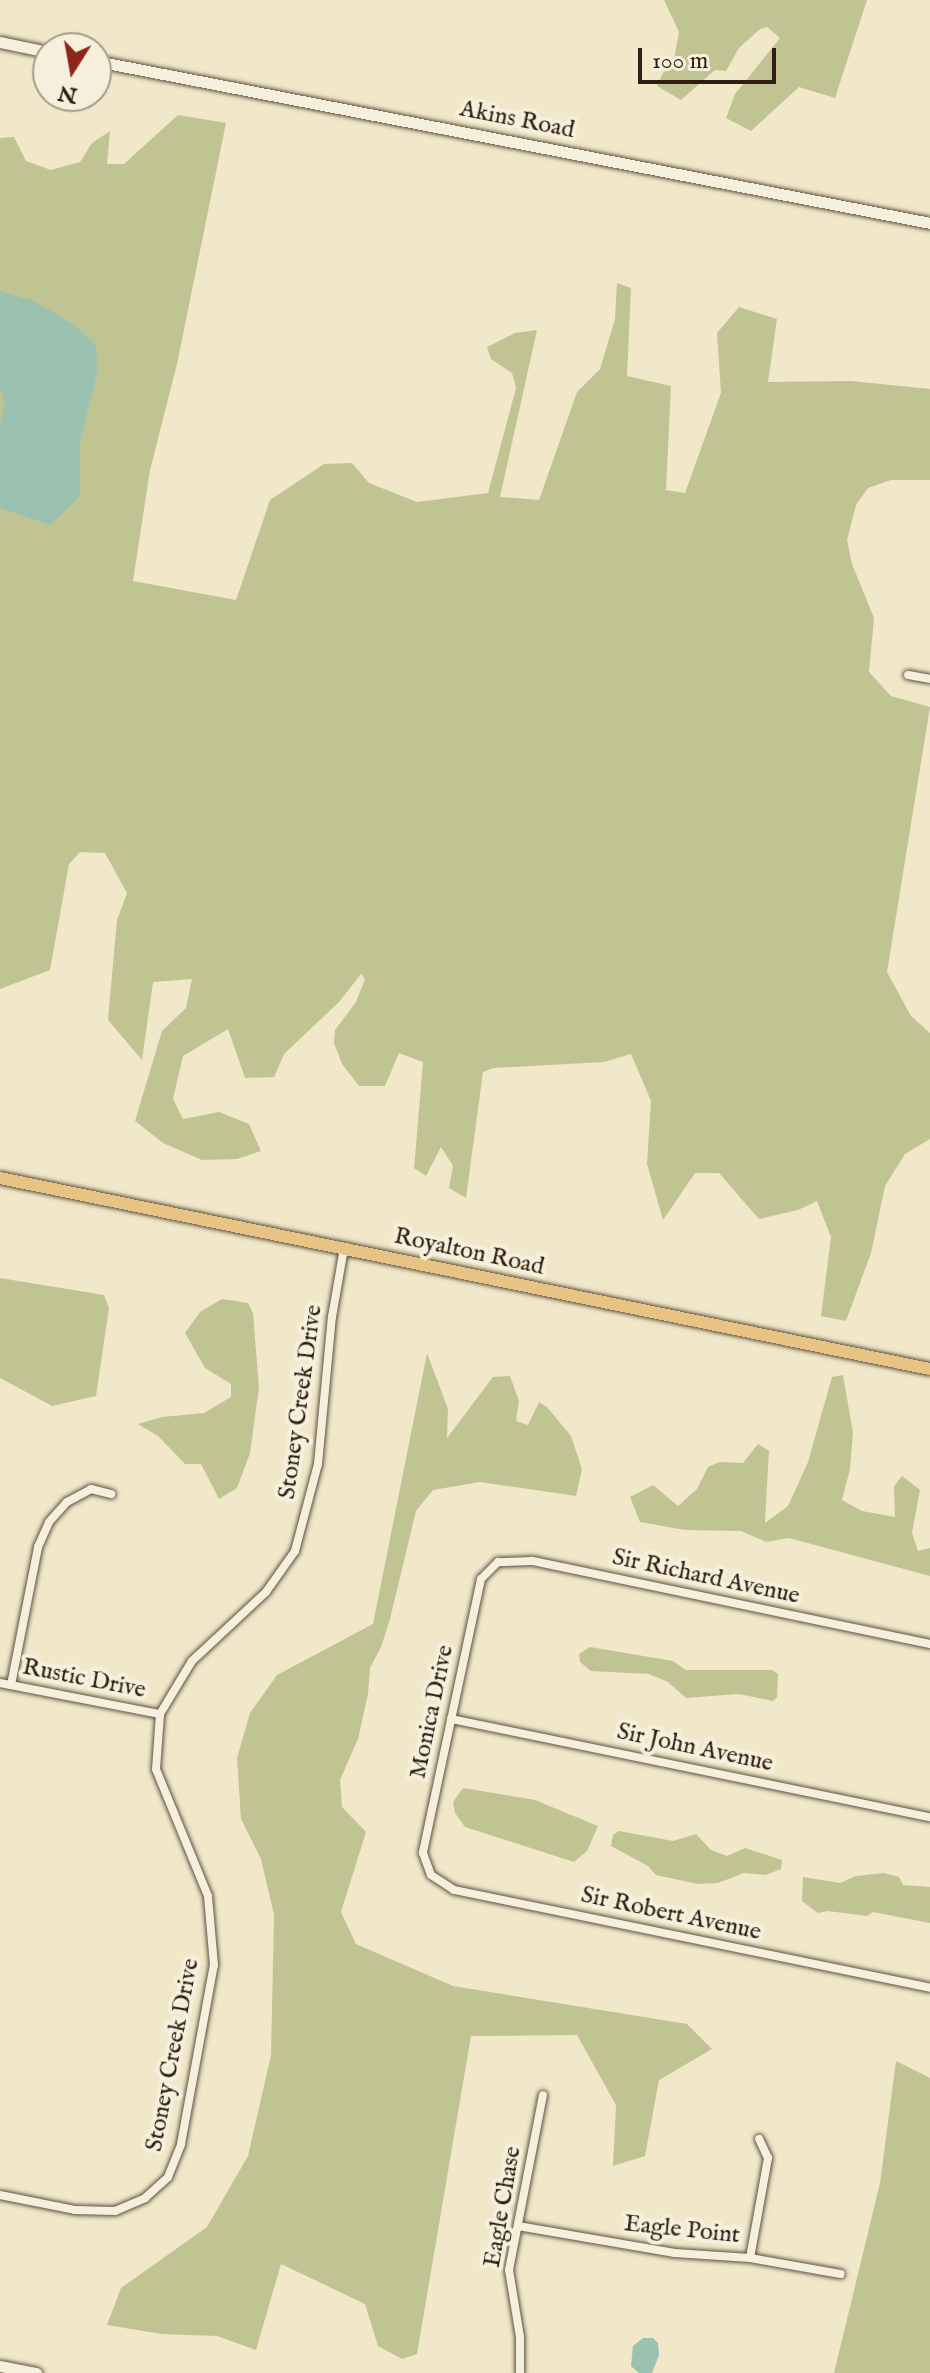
<!DOCTYPE html>
<style>
body{margin:0}
#map{position:relative;width:930px;height:2373px;overflow:hidden;background:#f0e8c9;font-family:"IM FELL English",serif}
div>[style]{position:absolute}
.green>*{inset:0;background:#c0c492}
.water>*{inset:0;background:#9bc1b1}
.roads{filter:drop-shadow(0 0 2px #605040) drop-shadow(0 0 2px #605040)}
.street>*{height:8px;margin:-4px;padding:0 4px;transform-origin:4px;border-radius:4px;background:#f5f0dc}
.secondary>*{height:11px;margin:-5.5px;padding:0 5.5px;transform-origin:5.5px;border-radius:5.5px;background:#f5f0dc}
.primary>*{height:12px;margin:-6px;padding:0 6px;transform-origin:6px;border-radius:6px;background:#e8c484}
span{translate:-50% -50%;white-space:nowrap;text-align:center;line-height:1.15;-webkit-text-stroke:8px #f5f0dc;paint-order:stroke}
.street-label{font-size:24px;color:#301d12}
.north{position:absolute;left:32px;top:32px;width:80px;height:80px;box-sizing:border-box;background:#f5f0dc;border:2px solid #a69c8b;border-radius:50%;rotate:191deg;font-size:22px;font-weight:700;line-height:32px;text-align:center;color:#301d12}
.north::after{content:'';display:block;margin:auto;width:28px;height:36px;background:#8f2418;clip-path:polygon(50% 0,100% 100%,50% 72%,0 100%)}
.scale{position:absolute;left:638px;top:48px;width:138px;height:36px;box-sizing:border-box;border:4px solid #301d12;border-top:0;padding-left:10px;font-size:24px;line-height:28px;white-space:nowrap;color:#301d12;-webkit-text-stroke:6px #f5f0dc;paint-order:stroke}
</style>
<div id="map">
<div class="green">
<i style="clip-path:polygon(664px 0,867px 0,835px 98px,799px 87px,751px 131px,726px 118px,735px 94px,780px 38px,767px 27px,760px 29px,739px 48px,726px 71px,715px 70px,681px 100px,657px 86px,663px 73px,673px 65px,679px 32px)"></i>
<i style="clip-path:polygon(178px 115px,226px 123px,177px 364px,150px 470px,133px 581px,236px 600px,270px 500px,324px 464px,352px 463px,369px 483px,417px 502px,488px 493px,516px 388px,512px 373px,491px 359px,487px 347px,515px 333px,537px 330px,500px 497px,539px 500px,577px 392px,600px 369px,615px 319px,617px 283px,631px 288px,627px 376px,671px 386px,666px 490px,685px 493px,721px 393px,717px 333px,739px 307px,777px 319px,768px 382px,851px 381px,930px 389px,930px 480px,891px 480px,868px 488px,856px 505px,847px 540px,852px 564px,874px 618px,869px 672px,891px 696px,930px 707px,887px 972px,911px 1016px,930px 1033px,930px 1139px,905px 1154px,885px 1186px,871px 1253px,846px 1321px,821px 1316px,831px 1237px,817px 1201px,798px 1210px,759px 1219px,719px 1173px,695px 1173px,663px 1220px,647px 1164px,651px 1101px,631px 1054px,604px 1062px,493px 1068px,483px 1072px,466px 1198px,449px 1188px,453px 1166px,441px 1147px,426px 1176px,414px 1168px,423px 1062px,399px 1053px,385px 1086px,359px 1086px,342px 1064px,334px 1043px,335px 1030px,356px 1002px,365px 979px,361px 974px,339px 1002px,284px 1054px,274px 1077px,245px 1078px,228px 1029px,183px 1056px,173px 1099px,183px 1119px,219px 1112px,249px 1124px,261px 1151px,237px 1159px,202px 1160px,163px 1143px,135px 1121px,162px 1031px,186px 1008px,192px 979px,153px 982px,142px 1060px,108px 1020px,117px 920px,127px 893px,105px 853px,80px 852px,69px 864px,50px 970px,0 989px,0 138px,14px 137px,26px 161px,51px 170px,80px 162px,92px 143px,110px 131px,107px 164px,124px 164px)"></i>
<i style="clip-path:polygon(0 1278px,104px 1295px,109px 1308px,96px 1396px,52px 1406px,0 1378px)"></i>
<i style="clip-path:polygon(222px 1299px,248px 1303px,253px 1313px,259px 1388px,250px 1453px,237px 1488px,219px 1499px,201px 1464px,185px 1464px,158px 1436px,138px 1424px,162px 1417px,204px 1413px,231px 1397px,231px 1384px,205px 1368px,185px 1333px,200px 1312px)"></i>
<i style="clip-path:polygon(427px 1353px,448px 1409px,447px 1438px,493px 1377px,510px 1376px,519px 1401px,516px 1421px,528px 1425px,539px 1402px,547px 1407px,571px 1436px,582px 1469px,576px 1496px,480px 1482px,433px 1490px,416px 1511px,390px 1619px,381px 1647px,370px 1668px,368px 1694px,358px 1739px,340px 1780px,342px 1807px,366px 1832px,341px 1912px,356px 1944px,453px 1986px,687px 2024px,712px 2049px,659px 2080px,645px 2156px,613px 2166px,616px 2105px,577px 2035px,471px 2036px,417px 2354px,402px 2359px,378px 2346px,365px 2304px,281px 2264px,256px 2350px,217px 2336px,161px 2334px,107px 2325px,121px 2288px,207px 2227px,248px 2156px,271px 2055px,274px 1915px,261px 1859px,241px 1819px,237px 1758px,250px 1713px,277px 1675px,373px 1624px)"></i>
<i style="clip-path:polygon(843px 1375px,853px 1433px,850px 1469px,842px 1500px,862px 1511px,895px 1517px,894px 1486px,902px 1476px,920px 1490px,912px 1533px,918px 1551px,930px 1548px,930px 1576px,789px 1538px,766px 1542px,741px 1531px,685px 1530px,640px 1522px,630px 1497px,653px 1485px,678px 1506px,697px 1489px,708px 1467px,719px 1462px,743px 1463px,758px 1444px,769px 1451px,765px 1523px,788px 1506px,808px 1462px,832px 1377px)"></i>
<i style="clip-path:polygon(590px 1647px,673px 1661px,686px 1670px,772px 1670px,778px 1674px,777px 1697px,773px 1701px,739px 1694px,686px 1698px,668px 1682px,649px 1674px,591px 1671px,580px 1662px,579px 1654px)"></i>
<i style="clip-path:polygon(463px 1788px,535px 1800px,598px 1826px,587px 1851px,574px 1862px,465px 1827px,455px 1813px,453px 1802px)"></i>
<i style="clip-path:polygon(619px 1831px,673px 1841px,696px 1834px,711px 1850px,727px 1856px,745px 1848px,782px 1860px,781px 1869px,766px 1875px,744px 1873px,718px 1883px,698px 1884px,656px 1875px,648px 1866px,611px 1846px,613px 1835px)"></i>
<i style="clip-path:polygon(884px 1873px,899px 1877px,903px 1885px,930px 1887px,930px 1923px,873px 1912px,867px 1916px,828px 1911px,818px 1913px,802px 1901px,803px 1877px,840px 1883px,856px 1876px)"></i>
<i style="clip-path:polygon(896px 2061px,930px 2078px,930px 2373px,834px 2373px,880px 2183px)"></i>
</div>
<div class="water">
<i style="clip-path:polygon(0 291px,34px 301px,73px 324px,96px 345px,98px 370px,80px 442px,80px 496px,50px 525px,0 508px,0 425px,5px 402px,0 387px)"></i>
<i style="clip-path:polygon(643px 2338px,653px 2338px,658px 2343px,659px 2355px,652px 2373px,639px 2373px,631px 2366px,633px 2346px)"></i>
</div>
<div class="roads">
<div class="street">
<i style="left:908px;top:675px;width:22px;rotate:10deg"></i>
<i style="left:930px;top:1644px;width:407px;rotate:-168.2deg"></i>
<i style="left:532px;top:1561px;width:34px;rotate:178deg"></i>
<i style="left:498px;top:1562px;width:24px;rotate:135deg"></i>
<i style="left:481px;top:1579px;width:280px;rotate:102deg"></i>
<i style="left:423px;top:1853px;width:23px;rotate:70deg"></i>
<i style="left:431px;top:1875px;width:27px;rotate:33deg"></i>
<i style="left:454px;top:1890px;width:486px;rotate:11.6deg"></i>
<i style="left:0;top:1683px;width:163px;rotate:11deg"></i>
<i style="left:11px;top:1685px;width:141px;rotate:-78.9deg"></i>
<i style="left:38px;top:1547px;width:27px;rotate:-66deg"></i>
<i style="left:49px;top:1522px;width:27px;rotate:-48deg"></i>
<i style="left:67px;top:1502px;width:27px;rotate:-28deg"></i>
<i style="left:91px;top:1489px;width:21px;rotate:14deg"></i>
<i style="left:451px;top:1719px;width:489px;rotate:11.6deg"></i>
<i style="left:0;top:2195px;width:76px;rotate:11.3deg"></i>
<i style="left:75px;top:2210px;width:40px;rotate:1.4deg"></i>
<i style="left:115px;top:2211px;width:33px;rotate:-23deg"></i>
<i style="left:145px;top:2198px;width:31px;rotate:-42deg"></i>
<i style="left:168px;top:2177px;width:35px;rotate:-68deg"></i>
<i style="left:181px;top:2144px;width:182px;rotate:-79.6deg"></i>
<i style="left:214px;top:1965px;width:69px;rotate:-95deg"></i>
<i style="left:208px;top:1896px;width:137px;rotate:-112.3deg"></i>
<i style="left:156px;top:1769px;width:55px;rotate:-85.8deg"></i>
<i style="left:160px;top:1714px;width:62px;rotate:-58.9deg"></i>
<i style="left:192px;top:1661px;width:101px;rotate:-43deg"></i>
<i style="left:266px;top:1592px;width:50px;rotate:-54.7deg"></i>
<i style="left:295px;top:1551px;width:90px;rotate:-75.2deg"></i>
<i style="left:318px;top:1464px;width:148px;rotate:-84.6deg"></i>
<i style="left:332px;top:1317px;width:70px;rotate:-80.1deg"></i>
<i style="left:518px;top:2226px;width:159px;rotate:9.8deg"></i>
<i style="left:675px;top:2253px;width:75px;rotate:3.8deg"></i>
<i style="left:750px;top:2258px;width:92px;rotate:10deg"></i>
<i style="left:750px;top:2258px;width:102px;rotate:-79.8deg"></i>
<i style="left:768px;top:2158px;width:21px;rotate:-115deg"></i>
<i style="left:520px;top:2373px;width:36px;rotate:-90deg"></i>
<i style="left:520px;top:2337px;width:68px;rotate:-99.3deg"></i>
<i style="left:509px;top:2270px;width:178px;rotate:-79deg"></i>
</div>
<div class="secondary">
<i style="left:0;top:42px;width:49px;rotate:11.8deg"></i>
<i style="left:96px;top:61px;width:850px;rotate:10.99deg"></i>
<i style="left:0;top:2366px;width:37px;rotate:11deg"></i>
</div>
<div class="primary">
<i style="left:0;top:1178px;width:949px;rotate:11.61deg"></i>
</div>
</div>
<div class="street-label">
<span style="left:517px;top:120px;rotate:11deg">Akins Road</span>
<span style="left:469px;top:1252px;rotate:12deg">Royalton Road</span>
<span style="left:301px;top:1402px;rotate:-82deg">Stoney Creek Drive</span>
<span style="left:706px;top:1577px;rotate:12deg">Sir Richard Avenue</span>
<span style="left:84px;top:1679px;rotate:11deg">Rustic Drive</span>
<span style="left:432px;top:1712px;rotate:-78deg">Monica Drive</span>
<span style="left:695px;top:1748px;rotate:12deg">Sir John Avenue</span>
<span style="left:671px;top:1914px;rotate:12deg">Sir Robert Avenue</span>
<span style="left:173px;top:2055px;rotate:-79deg">Stoney Creek Drive</span>
<span style="left:503px;top:2207px;rotate:-80deg">Eagle Chase</span>
<span style="left:682px;top:2230px;rotate:6deg">Eagle Point</span>
</div>
<div class="north">N</div>
<div class="scale">100 m</div>
</div>
